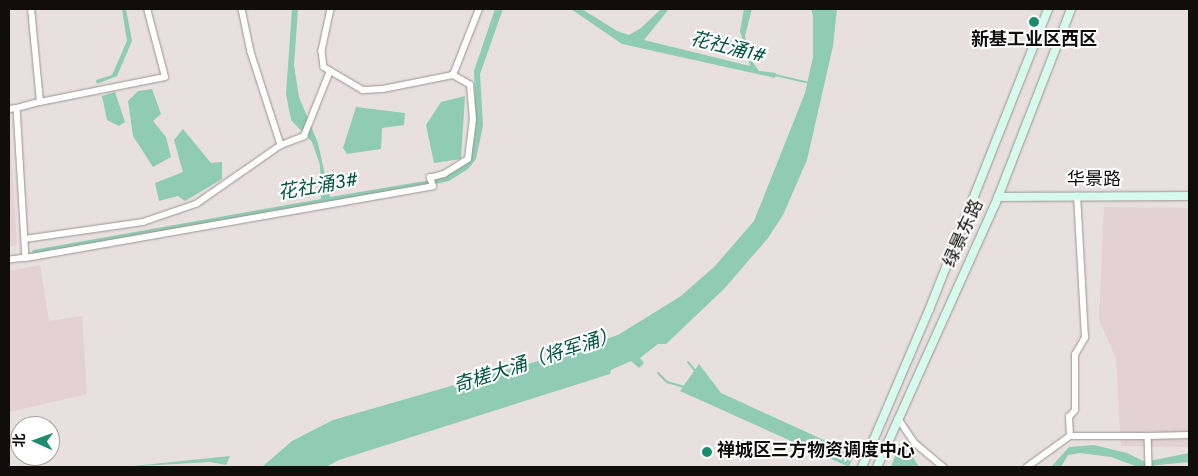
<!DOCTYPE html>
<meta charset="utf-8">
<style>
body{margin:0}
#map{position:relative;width:1198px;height:476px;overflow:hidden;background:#e8e0df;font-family:Overpass,"Noto Sans SC",sans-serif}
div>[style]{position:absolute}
.built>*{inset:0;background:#e3d2d1}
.water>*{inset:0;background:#8fcbb5}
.stream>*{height:2px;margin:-1px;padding:0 1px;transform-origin:1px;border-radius:1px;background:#8fcbb5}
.roads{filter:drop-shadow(0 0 1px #9b9393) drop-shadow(0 0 1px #9b9393)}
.street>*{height:5.5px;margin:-2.75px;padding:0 2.75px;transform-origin:2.75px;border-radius:2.75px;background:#fff}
.secondary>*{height:8px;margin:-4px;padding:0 4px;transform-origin:4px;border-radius:4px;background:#d6faee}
.dots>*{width:14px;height:14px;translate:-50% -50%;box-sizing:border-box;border:2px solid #fff;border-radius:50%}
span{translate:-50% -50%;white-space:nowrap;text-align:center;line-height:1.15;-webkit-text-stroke:4px #fff;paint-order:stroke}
.poi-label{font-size:18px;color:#100d0d;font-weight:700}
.left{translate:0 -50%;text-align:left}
.street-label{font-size:18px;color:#100d0d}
.water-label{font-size:19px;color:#00543f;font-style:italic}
.frame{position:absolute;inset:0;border:10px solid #100d0d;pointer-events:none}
.north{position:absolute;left:10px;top:416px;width:50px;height:50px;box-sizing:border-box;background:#fff;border:1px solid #9f9e9e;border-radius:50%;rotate:272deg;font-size:14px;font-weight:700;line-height:20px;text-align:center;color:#100d0d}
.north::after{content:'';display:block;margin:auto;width:18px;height:22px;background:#1b8d6e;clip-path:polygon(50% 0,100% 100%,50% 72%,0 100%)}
</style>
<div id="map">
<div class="built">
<i style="clip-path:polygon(9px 117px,17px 245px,9px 247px)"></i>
<i style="clip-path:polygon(1104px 207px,1189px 208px,1189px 447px,1121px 446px,1116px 359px,1099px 320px)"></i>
<i style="clip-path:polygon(40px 265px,49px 321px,82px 316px,87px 394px,9px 412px,9px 271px)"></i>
</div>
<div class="water">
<i style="clip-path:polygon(122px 9px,126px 9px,132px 41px,117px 76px,97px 84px,96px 80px,112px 75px,127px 41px)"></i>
<i style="clip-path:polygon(292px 9px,298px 9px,294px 65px,299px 97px,318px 143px,330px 197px,443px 178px,464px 165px,473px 148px,476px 126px,474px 71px,495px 9px,503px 9px,480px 74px,483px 126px,476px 159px,468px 169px,449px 181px,381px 196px,31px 254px,33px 250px,321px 199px,320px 165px,312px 142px,291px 120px,286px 94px)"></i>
<i style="clip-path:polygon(571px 9px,582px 9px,617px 31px,629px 35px,641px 28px,661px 9px,669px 9px,644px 40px,750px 66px,740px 31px,744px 9px,752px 9px,745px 36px,749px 57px,759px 71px,776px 73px,775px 78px,622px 44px)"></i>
<i style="clip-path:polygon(811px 9px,837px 9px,833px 46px,807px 160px,783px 215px,768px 238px,724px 289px,666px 344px,658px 344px,640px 358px,644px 363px,639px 368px,631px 361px,611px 370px,610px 374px,339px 460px,326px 467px,262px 467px,292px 441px,333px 420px,552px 357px,618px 335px,681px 296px,715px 266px,754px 221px,805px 93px,813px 57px,813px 16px)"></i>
<i style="clip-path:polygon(152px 89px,161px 114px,153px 121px,166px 137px,171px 157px,153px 167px,133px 136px,128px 101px,138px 91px)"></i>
<i style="clip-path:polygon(115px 92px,125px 122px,119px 126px,107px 120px,102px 96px)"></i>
<i style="clip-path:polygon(465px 96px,461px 159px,434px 163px,426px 125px,441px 102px)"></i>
<i style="clip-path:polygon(356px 107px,405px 113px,404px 125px,382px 128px,381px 149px,347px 154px,343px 148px)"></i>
<i style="clip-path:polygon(183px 129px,211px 163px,222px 162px,222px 179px,185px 201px,178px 196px,159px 201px,155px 183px,183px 172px,174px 140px)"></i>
<i style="clip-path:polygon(699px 364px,721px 393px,826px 441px,857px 447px,849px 467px,680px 391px)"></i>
<i style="clip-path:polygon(900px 443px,909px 451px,919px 467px,891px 467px)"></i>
<i style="clip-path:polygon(1094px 445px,1127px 453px,1145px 462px,1189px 453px,1189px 462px,1138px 467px,1111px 457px,1080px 453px,1068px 455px,1061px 467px,1051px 467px,1069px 447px)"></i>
<i style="clip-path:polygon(230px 456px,226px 465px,210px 462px,124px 467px)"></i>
</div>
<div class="stream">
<i style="left:775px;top:75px;width:35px;rotate:13deg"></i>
<i style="left:688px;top:362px;width:13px;rotate:51deg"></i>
<i style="left:658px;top:373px;width:13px;rotate:45deg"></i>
<i style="left:667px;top:382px;width:19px;rotate:16deg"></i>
</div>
<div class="roads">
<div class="street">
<i style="left:242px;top:9px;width:44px;rotate:78.2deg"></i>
<i style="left:251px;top:52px;width:98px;rotate:72.1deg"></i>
<i style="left:331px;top:9px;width:43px;rotate:102.1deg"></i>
<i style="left:322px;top:51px;width:16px;rotate:83deg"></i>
<i style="left:324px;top:67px;width:45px;rotate:30.5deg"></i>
<i style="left:363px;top:90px;width:20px;rotate:-3deg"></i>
<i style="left:383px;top:89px;width:71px;rotate:-11.3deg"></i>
<i style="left:453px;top:75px;width:71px;rotate:-68.5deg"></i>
<i style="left:40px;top:102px;width:127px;rotate:-11.3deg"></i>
<i style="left:165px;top:77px;width:70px;rotate:-104.8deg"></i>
<i style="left:17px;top:108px;width:24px;rotate:-15deg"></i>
<i style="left:40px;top:102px;width:93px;rotate:-95.5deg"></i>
<i style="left:9px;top:109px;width:8px;rotate:-7deg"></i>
<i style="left:17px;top:108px;width:150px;rotate:86.6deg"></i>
<i style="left:26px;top:258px;width:17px;rotate:173deg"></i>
<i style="left:25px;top:239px;width:119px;rotate:-8.2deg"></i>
<i style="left:143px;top:222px;width:56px;rotate:-18.8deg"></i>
<i style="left:196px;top:204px;width:103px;rotate:-34.8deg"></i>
<i style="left:281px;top:145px;width:25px;rotate:-21deg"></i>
<i style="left:304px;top:136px;width:70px;rotate:-68.2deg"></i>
<i style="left:26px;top:258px;width:413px;rotate:-10deg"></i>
<i style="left:433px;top:186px;width:9px;rotate:-111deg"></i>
<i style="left:430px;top:178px;width:15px;rotate:-16deg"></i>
<i style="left:444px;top:174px;width:28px;rotate:-32deg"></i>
<i style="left:468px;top:159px;width:39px;rotate:-83deg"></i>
<i style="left:473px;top:120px;width:35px;rotate:-95deg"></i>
<i style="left:470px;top:85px;width:20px;rotate:-150deg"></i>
<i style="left:898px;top:418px;width:30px;rotate:56deg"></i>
<i style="left:915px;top:443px;width:38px;rotate:40deg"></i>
<i style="left:1070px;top:436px;width:19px;rotate:-93deg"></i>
<i style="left:1069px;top:417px;width:9px;rotate:-49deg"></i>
<i style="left:1075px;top:410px;width:55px;rotate:-90deg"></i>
<i style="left:1075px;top:355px;width:20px;rotate:-60deg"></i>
<i style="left:1085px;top:338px;width:142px;rotate:-93.2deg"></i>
<i style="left:1148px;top:436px;width:41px;rotate:-1.4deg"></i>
<i style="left:1027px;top:467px;width:53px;rotate:-35.8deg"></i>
<i style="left:1070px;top:436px;width:78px"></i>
<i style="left:1148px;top:436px;width:31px;rotate:88deg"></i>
</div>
<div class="secondary">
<i style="left:998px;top:197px;width:191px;rotate:-0.3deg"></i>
<i style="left:862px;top:467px;width:171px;rotate:-66.9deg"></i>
<i style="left:929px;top:310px;width:324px;rotate:-68.4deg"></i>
<i style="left:877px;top:467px;width:287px;rotate:-65.8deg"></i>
<i style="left:995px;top:205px;width:210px;rotate:-68.8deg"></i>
</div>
</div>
<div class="dots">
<i style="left:1034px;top:22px;background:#1b8d6e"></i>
<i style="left:707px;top:452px;background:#1b8d6e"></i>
</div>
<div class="poi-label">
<span style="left:1034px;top:41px">新基工业区西区</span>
<span class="left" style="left:717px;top:452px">禅城区三方物资调度中心</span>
</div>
<div class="street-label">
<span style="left:1094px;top:181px">华景路</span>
<span style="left:965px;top:234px;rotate:-66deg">绿景东路</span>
</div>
<div class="water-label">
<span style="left:727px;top:49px;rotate:14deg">花社涌1#</span>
<span style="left:318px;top:188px;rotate:-10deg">花社涌3#</span>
<span style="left:536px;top:362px;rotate:-18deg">奇槎大涌（将军涌）</span>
</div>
<div class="frame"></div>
<div class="north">北</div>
</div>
